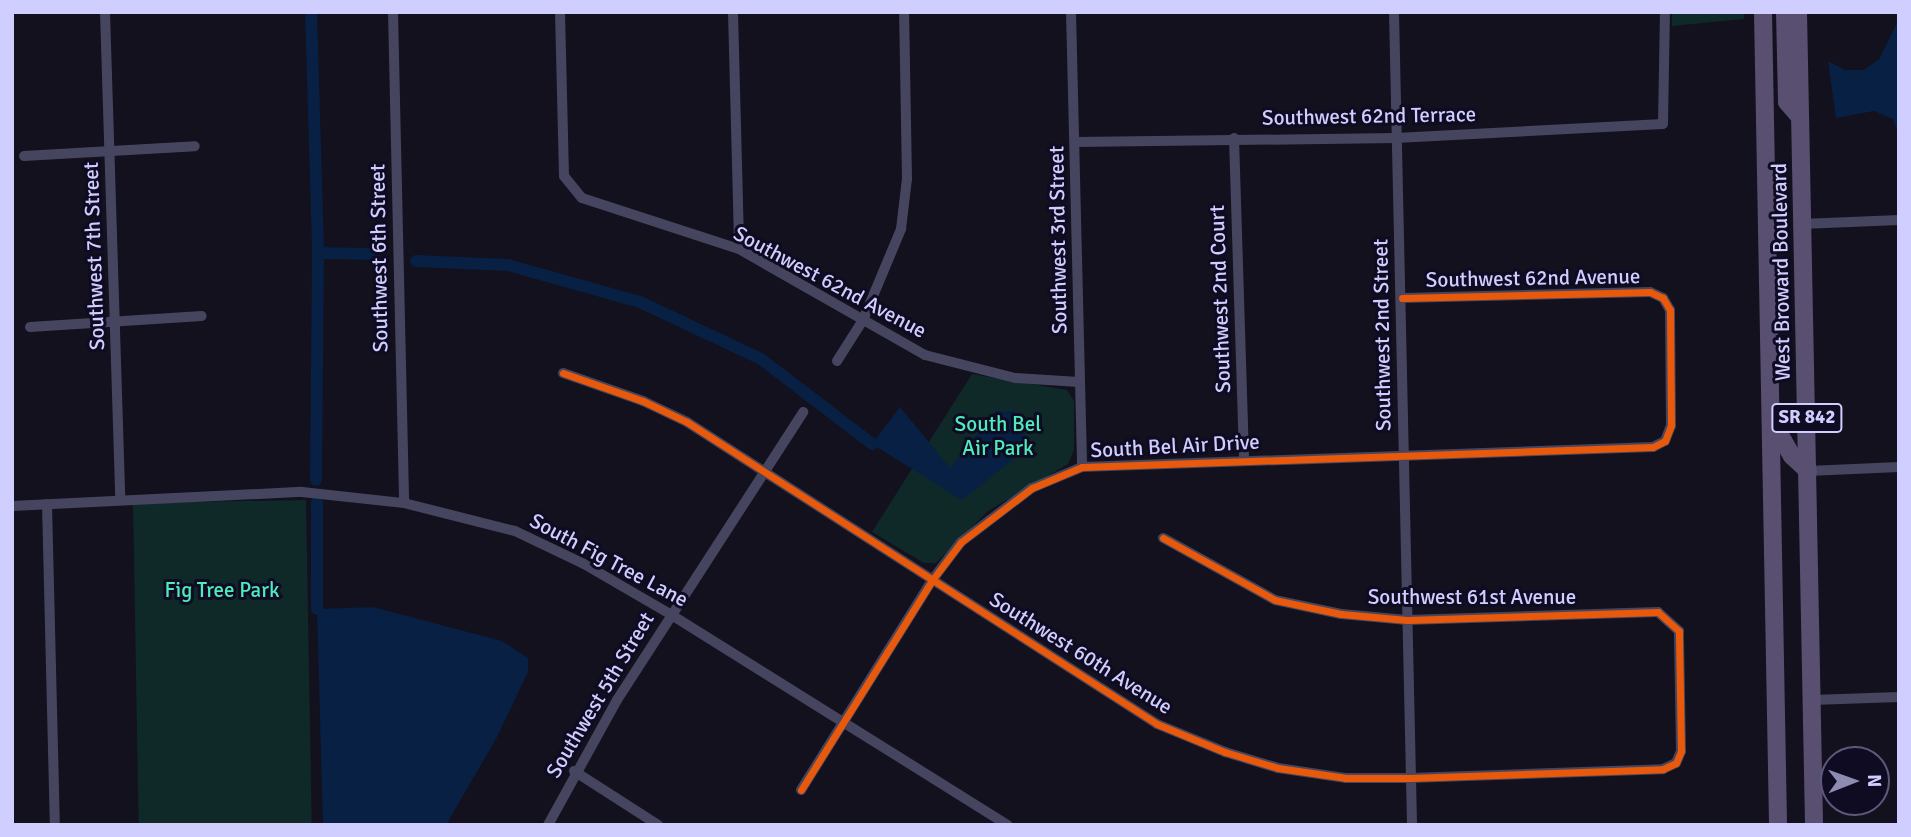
<!DOCTYPE html>
<style>
body{margin:0}
#map{position:relative;width:1911px;height:837px;overflow:hidden;background:#12111d;font-family:Signika,sans-serif}
div>[style]{position:absolute}
.green>*{inset:0;background:#0f2929;transform-origin:0 0}
.water>*{inset:0;background:#072043}
.canal>*{height:12px;margin:-6px;padding:0 6px;transform-origin:6px;border-radius:6px;background:#072043}
.minor>*{height:10px;margin:-5px;padding:0 5px;transform-origin:5px;border-radius:5px;background:#45455f}
.primary>*{height:18px;margin:-9px;padding:0 9px;transform-origin:9px;border-radius:9px;background:#594f70}
.cycleway>*{height:7px;margin:-3.5px;padding:0 3.5px;transform-origin:3.5px;border-radius:3.5px;background:#e8590c}
span{translate:-50% -50%;white-space:nowrap;text-align:center;line-height:1.15;-webkit-text-stroke:6px #0e0b23;paint-order:stroke}
.shield-label span{padding:2px 5px;background:#0e0b23;border:2px solid;border-radius:5px;-webkit-text-stroke-width:0}
.shield-label{font-size:19px;color:#d0cdff;font-weight:700}
.street-label{font-size:21px;color:#d0cdff}
.park-label{font-size:21px;color:#4eebbc}
.frame{position:absolute;inset:0;border:14px solid #d0cdff;pointer-events:none}
.north{position:absolute;left:1820px;top:746px;width:70px;height:70px;box-sizing:border-box;background:#0e0b23;border:2px solid #5c597b;border-radius:50%;rotate:89deg;font-size:19px;font-weight:700;line-height:28px;text-align:center;color:#d0cdff}
.north::after{content:'';display:block;margin:auto;width:24px;height:32px;background:#8e8bb0;clip-path:polygon(50% 0,100% 100%,50% 72%,0 100%)}
</style>
<div id="map">
<div class="green">
<i style="clip-path:polygon(1672px 12px,1744px 12px,1744px 19px,1672px 26px)"></i>
<i style="clip-path:polygon(972px 374px,1067px 390px,1074px 401px,1074px 450px,1068px 464px,988px 511px,936px 563px,924px 563px,872px 532px)"></i>
<i style="left:306px;top:500px;width:325px;height:173px;rotate:89deg"></i>
</div>
<div class="water">
<i style="clip-path:polygon(1899px 18px,1899px 135px,1893px 119px,1874px 111px,1836px 118px,1828px 61px,1845px 70px,1864px 70px,1880px 58px)"></i>
<i style="clip-path:polygon(900px 407px,950px 468px,995px 411px,1014px 411px,1030px 446px,962px 500px,872px 444px)"></i>
<i style="clip-path:polygon(373px 607px,502px 641px,528px 658px,528px 672px,496px 739px,446px 825px,323px 825px,317px 609px)"></i>
</div>
<div class="canal">
<i style="left:311px;top:12px;width:241px;rotate:88.3deg"></i>
<i style="left:318px;top:253px;width:227px;rotate:90.5deg"></i>
<i style="left:318px;top:253px;width:56px;rotate:1deg"></i>
<i style="left:416px;top:261px;width:92px;rotate:2.5deg"></i>
<i style="left:508px;top:265px;width:137px;rotate:15.7deg"></i>
<i style="left:640px;top:302px;width:134px;rotate:25.2deg"></i>
<i style="left:761px;top:359px;width:140px;rotate:37.4deg"></i>
<i style="left:317px;top:502px;width:107px;rotate:90deg"></i>
</div>
<div class="minor">
<i style="left:105px;top:12px;width:486px;rotate:88.2deg"></i>
<i style="left:393px;top:12px;width:491px;rotate:88.7deg"></i>
<i style="left:560px;top:12px;width:164px;rotate:88.6deg"></i>
<i style="left:564px;top:176px;width:28px;rotate:51deg"></i>
<i style="left:582px;top:198px;width:165px;rotate:18deg"></i>
<i style="left:739px;top:249px;width:214px;rotate:29.7deg"></i>
<i style="left:925px;top:355px;width:93px;rotate:14.3deg"></i>
<i style="left:1015px;top:378px;width:64px;rotate:3.6deg"></i>
<i style="left:733px;top:12px;width:237px;rotate:88.5deg"></i>
<i style="left:1071px;top:12px;width:455px;rotate:88.6deg"></i>
<i style="left:1394px;top:12px;width:813px;rotate:88.73deg"></i>
<i style="left:1234px;top:138px;width:321px;rotate:88.2deg"></i>
<i style="left:1076px;top:142px;width:320px;rotate:-0.7deg"></i>
<i style="left:1396px;top:138px;width:267px;rotate:-3deg"></i>
<i style="left:1663px;top:124px;width:112px;rotate:-89deg"></i>
<i style="left:24px;top:156px;width:171px;rotate:-3.3deg"></i>
<i style="left:1802px;top:224px;width:97px;rotate:-2.4deg"></i>
<i style="left:30px;top:327px;width:172px;rotate:-3.7deg"></i>
<i style="left:837px;top:361px;width:49px;rotate:-57.6deg"></i>
<i style="left:863px;top:320px;width:99px;rotate:-67.3deg"></i>
<i style="left:901px;top:229px;width:50px;rotate:-83.2deg"></i>
<i style="left:907px;top:179px;width:167px;rotate:-91deg"></i>
<i style="left:563px;top:373px;width:85px;rotate:19.3deg"></i>
<i style="left:643px;top:401px;width:49px;rotate:25.5deg"></i>
<i style="left:687px;top:422px;width:559px;rotate:32.72deg"></i>
<i style="left:1157px;top:724px;width:74px;rotate:22.4deg"></i>
<i style="left:1225px;top:752px;width:55px;rotate:16.8deg"></i>
<i style="left:1278px;top:768px;width:69px;rotate:8.4deg"></i>
<i style="left:1346px;top:778px;width:64px"></i>
<i style="left:1410px;top:778px;width:253px;rotate:-2deg"></i>
<i style="left:1663px;top:769px;width:14px;rotate:-25deg"></i>
<i style="left:1676px;top:763px;width:13px;rotate:-67deg"></i>
<i style="left:1681px;top:751px;width:120px;rotate:-91deg"></i>
<i style="left:1679px;top:631px;width:28px;rotate:-138deg"></i>
<i style="left:1658px;top:612px;width:251px;rotate:178.2deg"></i>
<i style="left:1407px;top:620px;width:66px;rotate:-174.8deg"></i>
<i style="left:1341px;top:614px;width:67px;rotate:-168deg"></i>
<i style="left:1275px;top:600px;width:128px;rotate:-151deg"></i>
<i style="left:1808px;top:471px;width:91px;rotate:-2.5deg"></i>
<i style="left:47px;top:504px;width:321px;rotate:88.6deg"></i>
<i style="left:12px;top:506px;width:290px;rotate:-2.8deg"></i>
<i style="left:302px;top:492px;width:103px;rotate:6.2deg"></i>
<i style="left:404px;top:503px;width:114px;rotate:14.2deg"></i>
<i style="left:515px;top:531px;width:76px;rotate:25.6deg"></i>
<i style="left:584px;top:564px;width:99px;rotate:30.2deg"></i>
<i style="left:670px;top:614px;width:398px;rotate:32deg"></i>
<i style="left:1812px;top:700px;width:87px;rotate:-2deg"></i>
<i style="left:574px;top:771px;width:100px;rotate:32.7deg"></i>
<i style="left:801px;top:790px;width:249px;rotate:-58deg"></i>
<i style="left:933px;top:579px;width:46px;rotate:-52.9deg"></i>
<i style="left:961px;top:542px;width:89px;rotate:-37.3deg"></i>
<i style="left:1032px;top:488px;width:54px;rotate:-22.8deg"></i>
<i style="left:1082px;top:467px;width:571px;rotate:-2.01deg"></i>
<i style="left:1653px;top:447px;width:13px;rotate:-27deg"></i>
<i style="left:1665px;top:441px;width:17px;rotate:-69deg"></i>
<i style="left:1671px;top:425px;width:115px;rotate:-90.5deg"></i>
<i style="left:1670px;top:310px;width:14px;rotate:-120deg"></i>
<i style="left:1663px;top:298px;width:14px;rotate:-155deg"></i>
<i style="left:1650px;top:292px;width:248px;rotate:178.6deg"></i>
<i style="left:548px;top:825px;width:143px;rotate:-61.1deg"></i>
<i style="left:617px;top:700px;width:343px;rotate:-57.1deg"></i>
</div>
<div class="primary">
<i style="left:1763px;top:12px;width:813px;rotate:88.94deg"></i>
<i style="left:1785px;top:12px;width:90px;rotate:88.7deg"></i>
<i style="left:1787px;top:102px;width:20px;rotate:49deg"></i>
<i style="left:1798px;top:12px;width:813px;rotate:88.87deg"></i>
<i style="left:1772px;top:421px;width:40px;rotate:60.3deg"></i>
<i style="left:1792px;top:456px;width:22px;rotate:43deg"></i>
</div>
<div class="cycleway">
<i style="left:563px;top:373px;width:85px;rotate:19.3deg"></i>
<i style="left:643px;top:401px;width:49px;rotate:25.5deg"></i>
<i style="left:687px;top:422px;width:559px;rotate:32.72deg"></i>
<i style="left:1157px;top:724px;width:74px;rotate:22.4deg"></i>
<i style="left:1225px;top:752px;width:55px;rotate:16.8deg"></i>
<i style="left:1278px;top:768px;width:69px;rotate:8.4deg"></i>
<i style="left:1346px;top:778px;width:64px"></i>
<i style="left:1410px;top:778px;width:253px;rotate:-2deg"></i>
<i style="left:1663px;top:769px;width:14px;rotate:-25deg"></i>
<i style="left:1676px;top:763px;width:13px;rotate:-67deg"></i>
<i style="left:1681px;top:751px;width:120px;rotate:-91deg"></i>
<i style="left:1679px;top:631px;width:28px;rotate:-138deg"></i>
<i style="left:1658px;top:612px;width:251px;rotate:178.2deg"></i>
<i style="left:1407px;top:620px;width:66px;rotate:-174.8deg"></i>
<i style="left:1341px;top:614px;width:67px;rotate:-168deg"></i>
<i style="left:1275px;top:600px;width:128px;rotate:-151deg"></i>
<i style="left:801px;top:790px;width:249px;rotate:-58deg"></i>
<i style="left:933px;top:579px;width:46px;rotate:-52.9deg"></i>
<i style="left:961px;top:542px;width:89px;rotate:-37.3deg"></i>
<i style="left:1032px;top:488px;width:54px;rotate:-22.8deg"></i>
<i style="left:1082px;top:467px;width:571px;rotate:-2.01deg"></i>
<i style="left:1653px;top:447px;width:13px;rotate:-27deg"></i>
<i style="left:1665px;top:441px;width:17px;rotate:-69deg"></i>
<i style="left:1671px;top:425px;width:115px;rotate:-90.5deg"></i>
<i style="left:1670px;top:310px;width:14px;rotate:-120deg"></i>
<i style="left:1663px;top:298px;width:14px;rotate:-155deg"></i>
<i style="left:1650px;top:292px;width:248px;rotate:178.6deg"></i>
</div>
<div class="shield-label">
<span style="left:1807px;top:418px">SR 842</span>
</div>
<div class="street-label">
<span style="left:1369px;top:116px;rotate:-1deg">Southwest 62nd Terrace</span>
<span style="left:1058px;top:240px;rotate:-91deg">Southwest 3rd Street</span>
<span style="left:94px;top:256px;rotate:-92deg">Southwest 7th Street</span>
<span style="left:379px;top:258px;rotate:-91deg">Southwest 6th Street</span>
<span style="left:1781px;top:272px;rotate:-91deg">West Broward Boulevard</span>
<span style="left:1533px;top:278px;rotate:-1deg">Southwest 62nd Avenue</span>
<span style="left:830px;top:282px;rotate:28deg">Southwest 62nd Avenue</span>
<span style="left:1220px;top:299px;rotate:-92deg">Southwest 2nd Court</span>
<span style="left:1382px;top:335px;rotate:-91deg">Southwest 2nd Street</span>
<span style="left:1175px;top:446px;rotate:-3deg">South Bel Air Drive</span>
<span style="left:609px;top:560px;rotate:28deg">South Fig Tree Lane</span>
<span style="left:1472px;top:597px">Southwest 61st Avenue</span>
<span style="left:1081px;top:653px;rotate:32deg">Southwest 60th Avenue</span>
<span style="left:600px;top:695px;rotate:-59deg">Southwest 5th Street</span>
</div>
<div class="park-label">
<span style="left:998px;top:436px">South Bel<br>Air Park</span>
<span style="left:222px;top:590px">Fig Tree Park</span>
</div>
<div class="frame"></div>
<div class="north">N</div>
</div>
